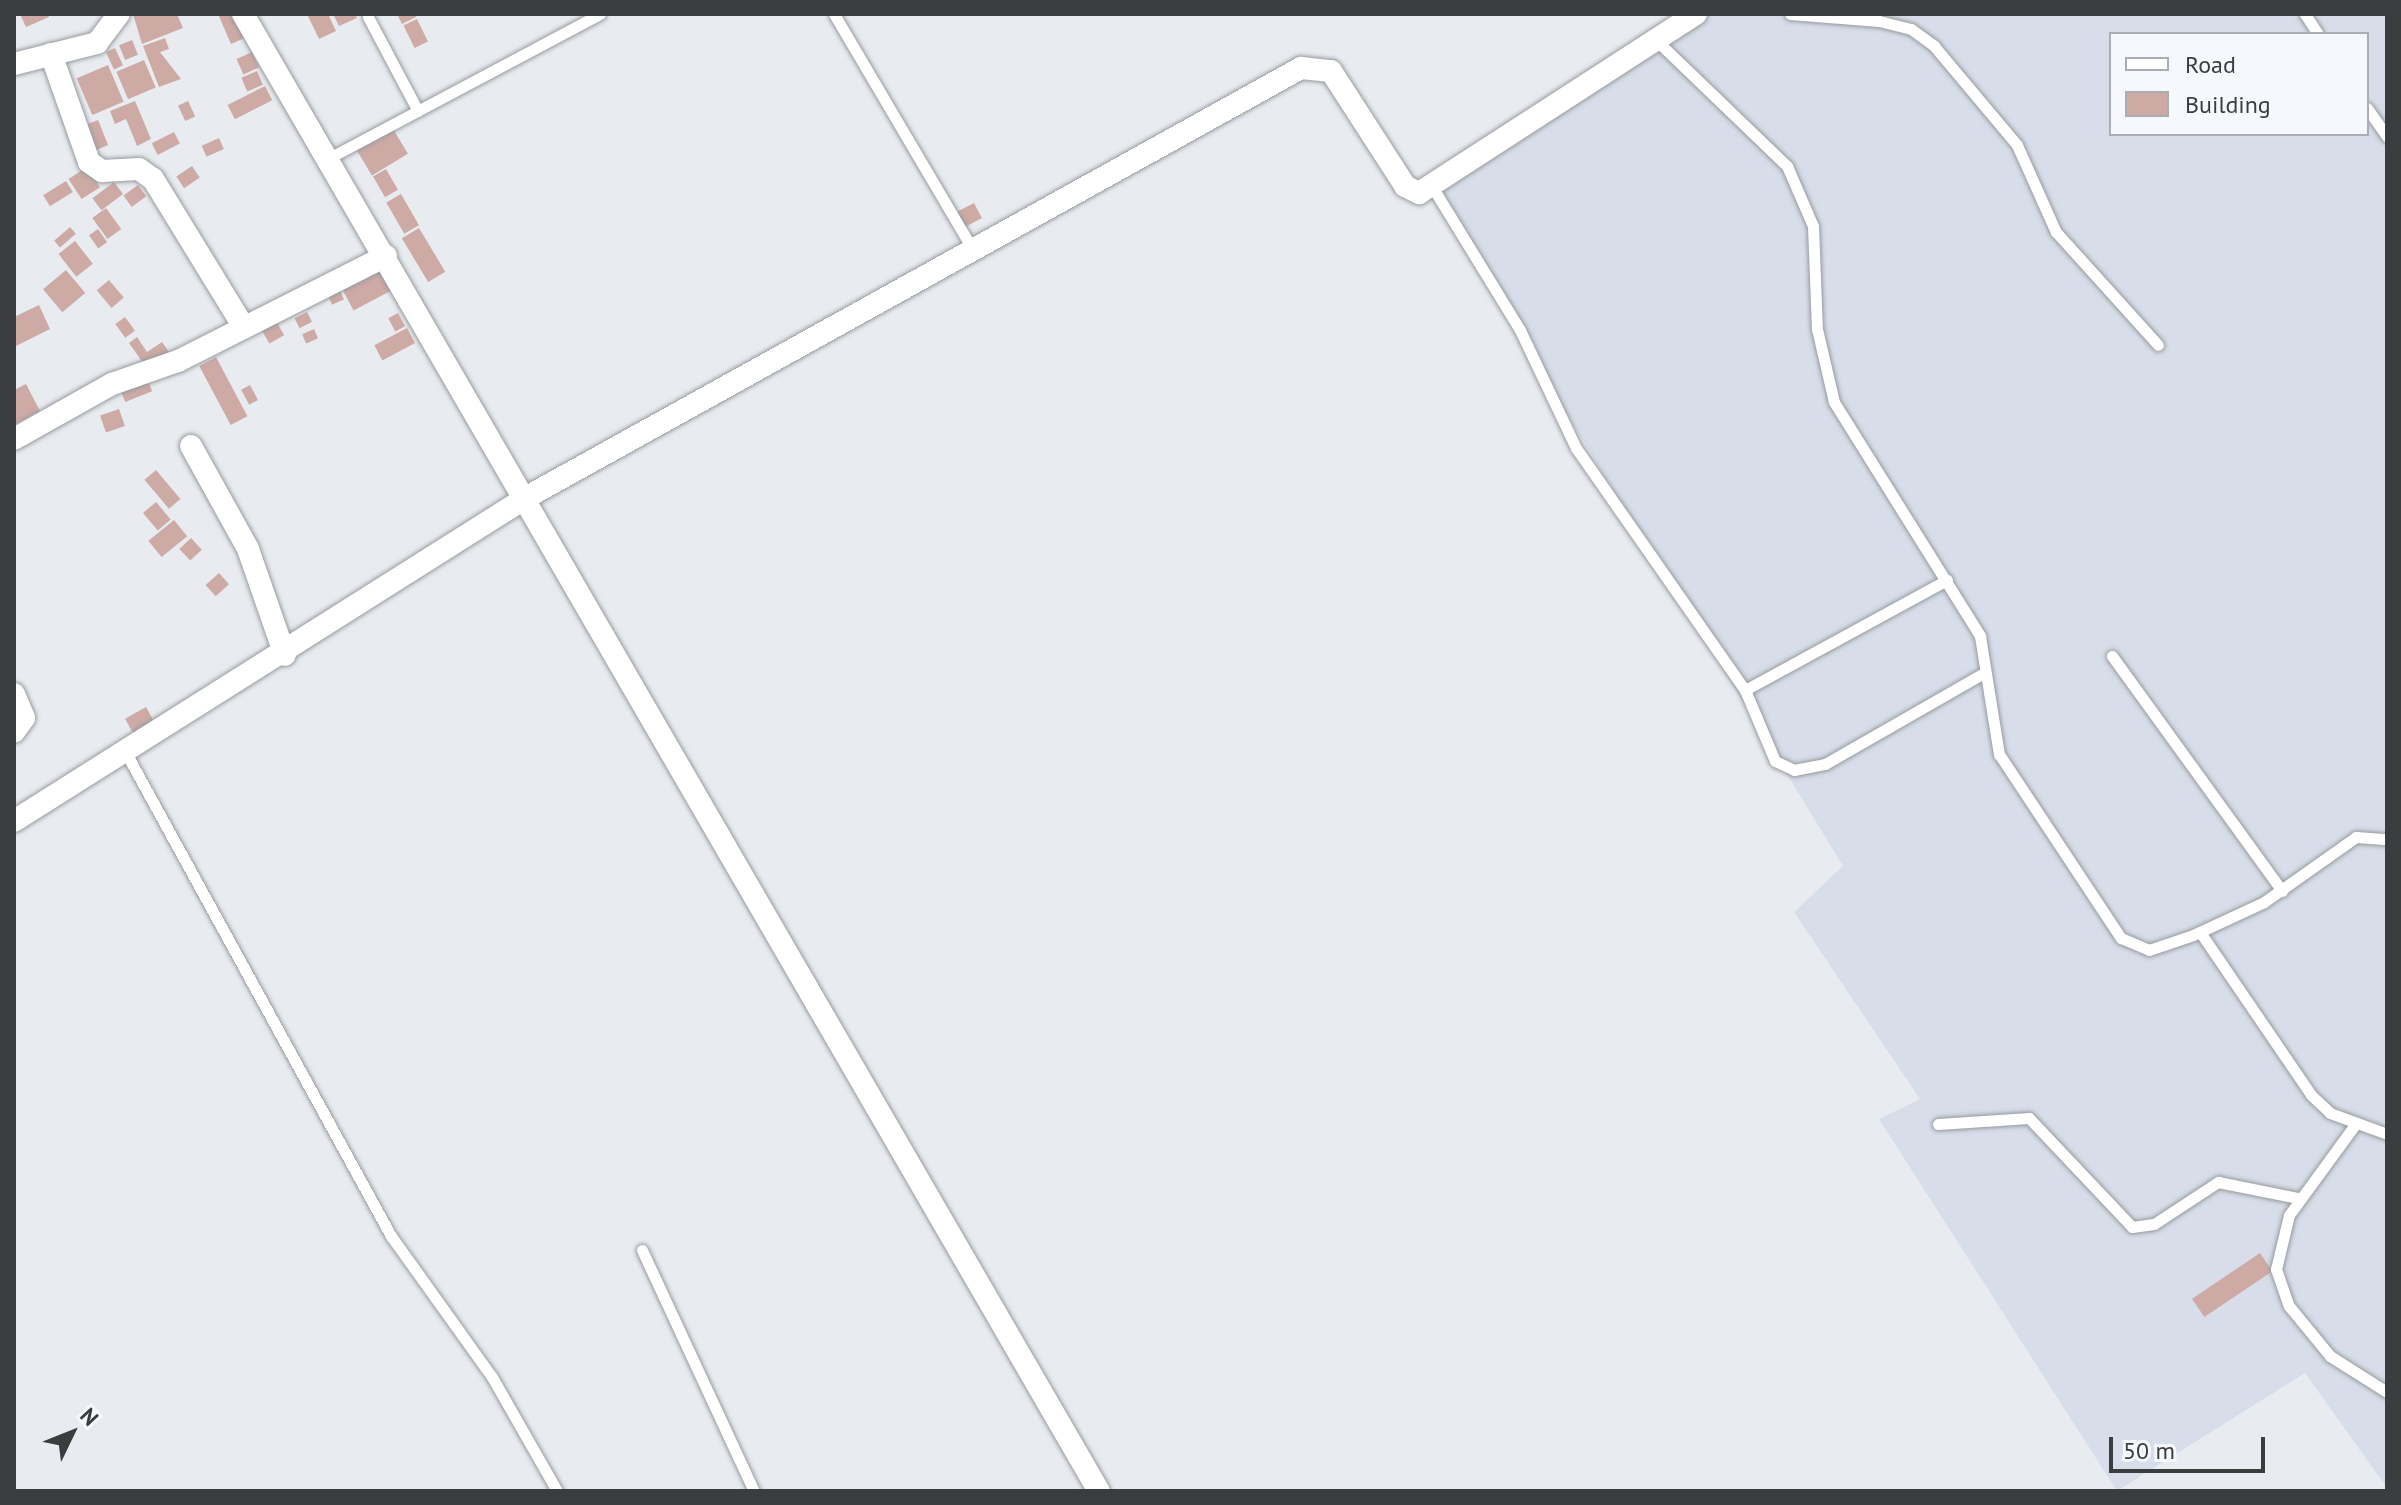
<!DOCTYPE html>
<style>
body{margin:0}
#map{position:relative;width:2401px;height:1505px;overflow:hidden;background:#e8ecf0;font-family:"PT Sans",sans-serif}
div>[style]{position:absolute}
.built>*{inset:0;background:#d7dee9}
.building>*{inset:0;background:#ceaaa5;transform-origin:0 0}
.roads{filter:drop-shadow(0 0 2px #979a9e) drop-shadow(0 0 2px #979a9e)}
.service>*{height:11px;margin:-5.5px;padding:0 5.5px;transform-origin:5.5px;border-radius:5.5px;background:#fff}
.minor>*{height:22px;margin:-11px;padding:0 11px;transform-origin:11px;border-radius:11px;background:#fff}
span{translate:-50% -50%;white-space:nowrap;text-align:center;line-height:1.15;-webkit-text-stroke:7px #f5f9fd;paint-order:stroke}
.frame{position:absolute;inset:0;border:16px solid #3b3c3e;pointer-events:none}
.legend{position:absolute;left:2109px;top:32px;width:260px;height:104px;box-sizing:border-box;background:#f5f9fd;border:2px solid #abadb1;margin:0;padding:10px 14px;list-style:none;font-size:24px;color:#3b3c3e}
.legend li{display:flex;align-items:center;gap:16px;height:40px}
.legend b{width:40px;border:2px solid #abadb1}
.north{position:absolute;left:32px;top:1393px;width:80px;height:80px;-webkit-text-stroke:6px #f5f9fd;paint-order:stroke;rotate:47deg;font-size:22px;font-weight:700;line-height:32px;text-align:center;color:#3b3c3e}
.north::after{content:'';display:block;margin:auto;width:28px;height:36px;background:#3b3c3e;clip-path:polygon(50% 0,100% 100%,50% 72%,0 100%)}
.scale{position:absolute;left:2109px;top:1437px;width:156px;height:36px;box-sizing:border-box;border:4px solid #3b3c3e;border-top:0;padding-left:10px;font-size:24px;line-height:28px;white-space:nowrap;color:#3b3c3e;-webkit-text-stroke:6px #f5f9fd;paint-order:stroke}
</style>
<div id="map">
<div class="built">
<i style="clip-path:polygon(evenodd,1691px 14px,2387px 14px,2387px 1488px,2305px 1373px,2117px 1491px,1879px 1119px,1920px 1099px,1794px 912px,1843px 866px,1428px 187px,1691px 14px,2111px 34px,2367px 34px,2367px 134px,2111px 134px,2111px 34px)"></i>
</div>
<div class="building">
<i style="clip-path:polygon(20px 14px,48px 14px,49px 17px,26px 27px)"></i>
<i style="clip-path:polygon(133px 14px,177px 14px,183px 28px,142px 44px)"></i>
<i style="clip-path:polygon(218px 14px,237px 14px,247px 37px,231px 44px)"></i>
<i style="clip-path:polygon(307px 14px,328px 14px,336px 31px,319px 39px)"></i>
<i style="clip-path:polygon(333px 14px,355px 14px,357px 18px,339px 26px)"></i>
<i style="clip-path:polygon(397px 14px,415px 14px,416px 17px,402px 24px)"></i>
<i style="left:417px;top:19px;width:25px;height:15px;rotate:64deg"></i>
<i style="clip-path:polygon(165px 38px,169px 49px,160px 52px,181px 79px,159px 87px,143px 46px)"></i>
<i style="left:132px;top:40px;width:16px;height:14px;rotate:68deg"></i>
<i style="left:115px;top:48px;width:19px;height:10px;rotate:65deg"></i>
<i style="left:252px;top:52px;width:17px;height:17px;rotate:66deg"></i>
<i style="left:144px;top:60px;width:30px;height:30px;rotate:67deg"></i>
<i style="left:108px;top:65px;width:40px;height:34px;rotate:67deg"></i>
<i style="left:257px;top:71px;width:15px;height:17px;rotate:67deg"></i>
<i style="left:265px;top:86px;width:16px;height:42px;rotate:63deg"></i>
<i style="clip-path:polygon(135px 101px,151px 139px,137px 146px,126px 119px,115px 124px,110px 111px)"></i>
<i style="left:188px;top:101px;width:17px;height:11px;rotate:65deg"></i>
<i style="left:98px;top:120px;width:27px;height:13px;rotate:68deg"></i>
<i style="left:393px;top:129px;width:29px;height:42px;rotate:59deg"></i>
<i style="left:174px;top:132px;width:13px;height:25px;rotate:63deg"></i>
<i style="left:219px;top:138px;width:12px;height:19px;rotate:66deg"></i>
<i style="left:192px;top:166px;width:14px;height:19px;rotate:56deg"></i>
<i style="left:87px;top:167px;width:24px;height:22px;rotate:57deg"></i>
<i style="left:386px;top:169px;width:24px;height:15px;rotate:60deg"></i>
<i style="left:66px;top:181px;width:13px;height:27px;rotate:58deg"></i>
<i style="left:114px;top:182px;width:15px;height:27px;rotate:53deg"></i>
<i style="left:138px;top:185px;width:14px;height:18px;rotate:54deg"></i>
<i style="left:401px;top:194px;width:36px;height:17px;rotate:60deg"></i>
<i style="left:974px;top:203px;width:17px;height:21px;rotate:62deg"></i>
<i style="left:106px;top:208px;width:26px;height:17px;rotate:54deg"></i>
<i style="left:70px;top:227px;width:9px;height:21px;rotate:49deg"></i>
<i style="left:419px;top:228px;width:51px;height:20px;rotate:59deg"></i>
<i style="left:98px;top:229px;width:16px;height:11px;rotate:55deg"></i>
<i style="left:75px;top:241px;width:29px;height:21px;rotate:52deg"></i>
<i style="left:381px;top:262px;width:30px;height:47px;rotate:62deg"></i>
<i style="left:66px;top:270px;width:30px;height:30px;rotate:50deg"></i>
<i style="left:109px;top:280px;width:23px;height:16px;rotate:50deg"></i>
<i style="left:337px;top:284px;width:17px;height:13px;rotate:66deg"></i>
<i style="clip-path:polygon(39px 305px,50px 329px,14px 347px,14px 317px)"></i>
<i style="left:307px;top:312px;width:11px;height:14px;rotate:63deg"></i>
<i style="left:398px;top:313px;width:15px;height:11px;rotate:62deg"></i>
<i style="left:125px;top:317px;width:17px;height:12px;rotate:54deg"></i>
<i style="left:274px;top:317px;width:21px;height:17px;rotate:61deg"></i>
<i style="left:407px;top:328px;width:17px;height:37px;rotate:62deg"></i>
<i style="left:314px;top:329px;width:10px;height:13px;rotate:66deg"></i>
<i style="clip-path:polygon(137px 337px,147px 352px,162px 342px,169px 352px,146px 367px,129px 343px)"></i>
<i style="left:216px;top:357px;width:67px;height:19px;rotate:62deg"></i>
<i style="left:148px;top:381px;width:11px;height:29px;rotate:68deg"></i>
<i style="clip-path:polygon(26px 384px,40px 411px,14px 425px,14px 390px)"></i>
<i style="left:250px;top:385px;width:17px;height:10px;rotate:62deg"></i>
<i style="left:119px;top:409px;width:18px;height:20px;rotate:71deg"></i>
<i style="left:156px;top:470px;width:38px;height:15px;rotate:50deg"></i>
<i style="left:156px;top:502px;width:23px;height:17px;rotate:50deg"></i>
<i style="left:174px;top:520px;width:21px;height:33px;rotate:51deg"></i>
<i style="left:191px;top:538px;width:16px;height:16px;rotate:47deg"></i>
<i style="left:219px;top:573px;width:15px;height:18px;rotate:48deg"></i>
<i style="left:146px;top:707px;width:21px;height:24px;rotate:61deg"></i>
<i style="left:2260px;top:1253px;width:22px;height:82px;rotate:56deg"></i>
</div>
<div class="roads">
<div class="service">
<i style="left:834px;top:14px;width:274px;rotate:59.5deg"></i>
<i style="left:1790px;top:14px;width:89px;rotate:4.5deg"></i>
<i style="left:1879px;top:21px;width:33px;rotate:14deg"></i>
<i style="left:1911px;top:29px;width:29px;rotate:36deg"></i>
<i style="left:1934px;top:46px;width:129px;rotate:50deg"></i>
<i style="left:2017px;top:145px;width:95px;rotate:65.9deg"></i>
<i style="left:2056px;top:232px;width:152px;rotate:47.9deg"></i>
<i style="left:2305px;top:14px;width:24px;rotate:57deg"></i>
<i style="left:368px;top:17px;width:106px;rotate:62deg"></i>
<i style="left:1656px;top:40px;width:182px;rotate:43.9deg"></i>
<i style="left:1787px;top:166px;width:65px;rotate:66.6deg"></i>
<i style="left:1813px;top:226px;width:103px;rotate:87.8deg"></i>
<i style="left:1817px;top:329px;width:75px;rotate:76.9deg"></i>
<i style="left:1834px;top:402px;width:276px;rotate:58deg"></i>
<i style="left:1980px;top:636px;width:120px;rotate:80.9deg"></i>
<i style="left:1999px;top:754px;width:221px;rotate:56.5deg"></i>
<i style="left:2121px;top:938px;width:30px;rotate:23deg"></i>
<i style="left:2149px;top:950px;width:46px;rotate:-18.8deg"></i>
<i style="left:2193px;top:935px;width:78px;rotate:-24.9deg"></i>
<i style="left:2264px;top:902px;width:113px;rotate:-35.2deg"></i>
<i style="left:2356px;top:837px;width:31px;rotate:4deg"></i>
<i style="left:2367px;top:108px;width:35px;rotate:55deg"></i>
<i style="left:329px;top:158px;width:307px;rotate:-28deg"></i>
<i style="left:1433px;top:188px;width:167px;rotate:58.5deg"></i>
<i style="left:1520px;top:330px;width:131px;rotate:64.6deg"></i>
<i style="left:1576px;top:448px;width:295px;rotate:55.1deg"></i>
<i style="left:1745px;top:690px;width:77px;rotate:67.1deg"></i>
<i style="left:1775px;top:761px;width:21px;rotate:25deg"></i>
<i style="left:1794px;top:770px;width:32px;rotate:-11deg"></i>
<i style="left:1825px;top:764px;width:183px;rotate:-29.8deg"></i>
<i style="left:2112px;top:656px;width:290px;rotate:54.1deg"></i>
<i style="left:1745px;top:690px;width:230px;rotate:-28.6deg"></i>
<i style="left:126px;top:753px;width:551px;rotate:61.25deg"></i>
<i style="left:391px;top:1236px;width:173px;rotate:54.4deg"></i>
<i style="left:492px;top:1377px;width:131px;rotate:60.3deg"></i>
<i style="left:2200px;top:932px;width:197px;rotate:55.7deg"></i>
<i style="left:2311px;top:1095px;width:26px;rotate:43deg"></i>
<i style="left:2330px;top:1113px;width:61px;rotate:20.2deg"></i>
<i style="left:1938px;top:1124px;width:91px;rotate:-3.8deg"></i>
<i style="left:2029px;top:1118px;width:150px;rotate:46.6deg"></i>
<i style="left:2132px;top:1227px;width:22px;rotate:-8deg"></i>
<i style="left:2154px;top:1224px;width:77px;rotate:-33.3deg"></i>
<i style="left:2218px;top:1182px;width:82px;rotate:11.3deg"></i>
<i style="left:2354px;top:1126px;width:110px;rotate:126.1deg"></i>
<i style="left:2289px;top:1215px;width:56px;rotate:103.5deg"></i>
<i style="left:2276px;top:1269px;width:39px;rotate:71deg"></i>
<i style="left:2289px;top:1306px;width:65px;rotate:50.6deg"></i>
<i style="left:2330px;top:1356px;width:67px;rotate:32.3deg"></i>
<i style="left:642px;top:1250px;width:266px;rotate:65.1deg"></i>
</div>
<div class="minor">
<i style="left:243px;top:14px;width:1707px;rotate:59.91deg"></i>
<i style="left:51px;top:54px;width:114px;rotate:70.6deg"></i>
<i style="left:89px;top:162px;width:16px;rotate:35deg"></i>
<i style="left:102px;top:171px;width:37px;rotate:-3deg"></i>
<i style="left:139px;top:169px;width:17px;rotate:36deg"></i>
<i style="left:153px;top:179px;width:170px;rotate:58.5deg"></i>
<i style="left:14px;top:64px;width:86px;rotate:-14.2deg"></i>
<i style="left:97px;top:43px;width:36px;rotate:-53deg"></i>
<i style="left:14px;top:439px;width:112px;rotate:-29.3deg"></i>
<i style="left:112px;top:384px;width:70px;rotate:-19.2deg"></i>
<i style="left:178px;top:361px;width:233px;rotate:-26.8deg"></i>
<i style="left:191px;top:446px;width:118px;rotate:61deg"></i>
<i style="left:248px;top:549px;width:112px;rotate:70.8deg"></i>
<i style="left:14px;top:694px;width:26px;rotate:67deg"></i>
<i style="left:24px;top:718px;width:17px;rotate:126deg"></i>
<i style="left:14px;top:821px;width:607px;rotate:-32.28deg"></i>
<i style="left:527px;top:497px;width:885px;rotate:-29deg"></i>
<i style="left:1301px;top:68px;width:30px;rotate:6deg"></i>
<i style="left:1331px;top:71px;width:137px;rotate:57.2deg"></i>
<i style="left:1405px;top:186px;width:16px;rotate:27deg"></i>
<i style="left:1419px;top:193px;width:330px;rotate:-32.9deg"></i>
</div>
</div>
<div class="frame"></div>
<ul class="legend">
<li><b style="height:10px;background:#fff"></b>Road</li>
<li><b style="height:22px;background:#ceaaa5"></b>Building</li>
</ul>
<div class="north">N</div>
<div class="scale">50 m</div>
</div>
